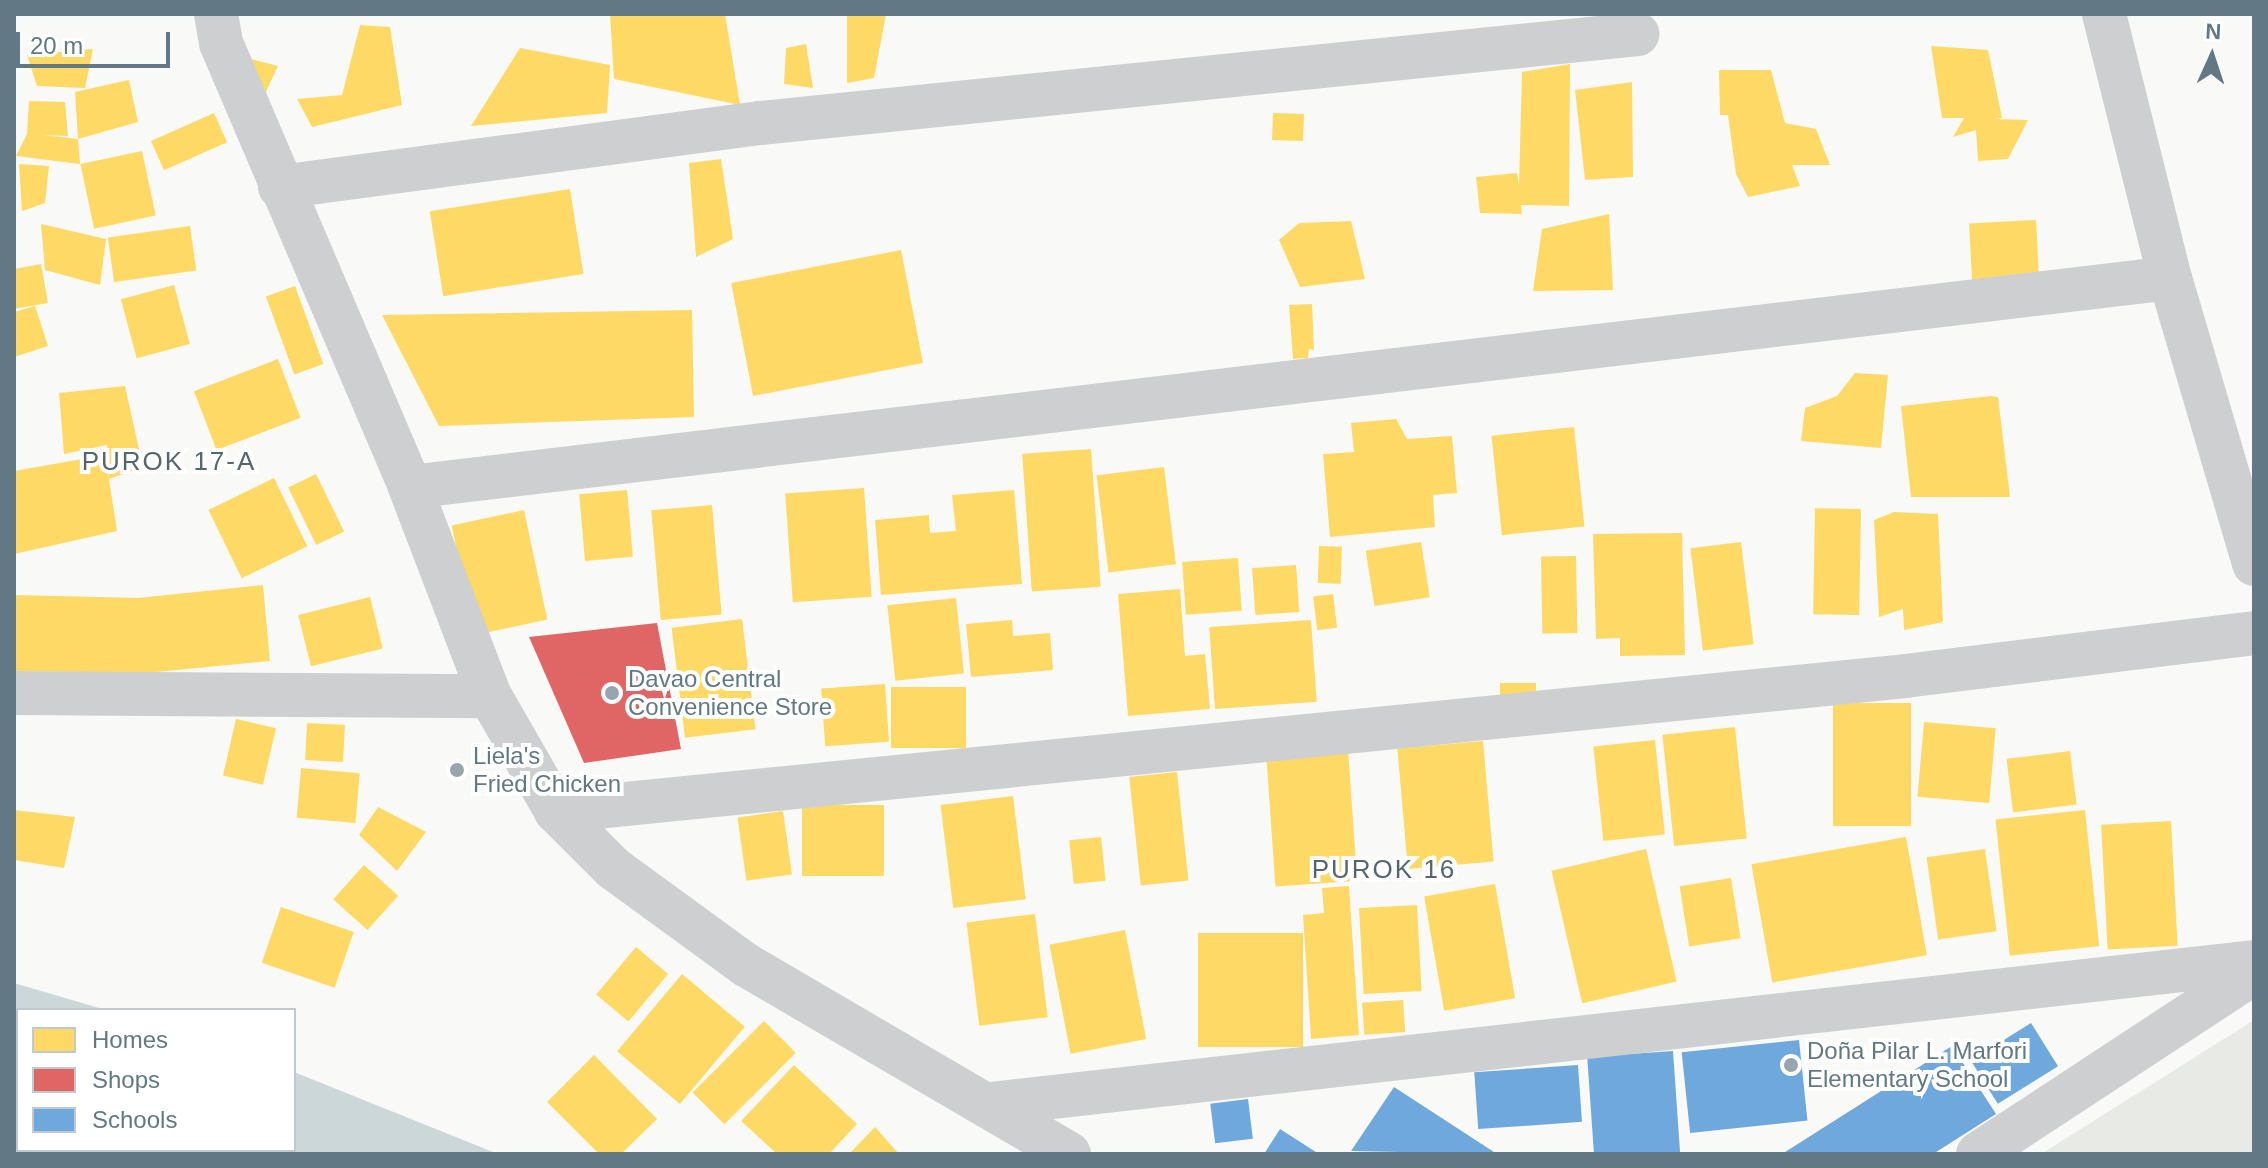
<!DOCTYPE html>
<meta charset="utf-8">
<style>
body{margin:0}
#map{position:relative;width:2268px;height:1168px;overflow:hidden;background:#f9f9f8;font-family:Helvetica,sans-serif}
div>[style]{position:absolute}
.green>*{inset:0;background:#e8ebe5}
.water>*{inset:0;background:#ccd7d9}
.homes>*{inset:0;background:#ffd966;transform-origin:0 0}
.shops>*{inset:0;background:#e06666}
.schools>*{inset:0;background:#6fa8dc;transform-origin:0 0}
.minor>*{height:44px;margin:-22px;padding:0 22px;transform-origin:22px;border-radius:22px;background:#cdcfd0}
.dots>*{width:22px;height:22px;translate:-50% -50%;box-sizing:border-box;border:4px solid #fff;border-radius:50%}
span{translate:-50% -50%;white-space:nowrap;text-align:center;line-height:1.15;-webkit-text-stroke:8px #fff;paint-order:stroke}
.poi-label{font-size:24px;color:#627985}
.left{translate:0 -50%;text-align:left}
.neighbourhood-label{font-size:26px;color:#55666f;letter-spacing:2px}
.frame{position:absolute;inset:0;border:16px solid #627985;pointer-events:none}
.legend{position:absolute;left:16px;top:1008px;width:280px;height:144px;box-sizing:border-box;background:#fff;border:2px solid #c0c9ce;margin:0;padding:10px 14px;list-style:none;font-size:24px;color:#627985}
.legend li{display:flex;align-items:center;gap:16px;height:40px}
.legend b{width:40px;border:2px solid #c0c9ce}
.north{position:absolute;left:2172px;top:16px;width:80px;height:80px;-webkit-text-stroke:6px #fff;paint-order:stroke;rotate:3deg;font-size:22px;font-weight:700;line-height:32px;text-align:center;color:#627985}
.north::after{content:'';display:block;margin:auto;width:28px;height:36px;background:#627985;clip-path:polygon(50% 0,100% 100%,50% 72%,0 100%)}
.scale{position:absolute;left:16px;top:32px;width:154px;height:36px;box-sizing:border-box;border:4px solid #627985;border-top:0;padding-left:10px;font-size:24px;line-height:28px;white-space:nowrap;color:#627985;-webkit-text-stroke:6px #fff;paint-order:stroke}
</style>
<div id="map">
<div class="green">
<i style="clip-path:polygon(2254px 1020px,2254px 1154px,2041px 1154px)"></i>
</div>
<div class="water">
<i style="clip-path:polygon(14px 983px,106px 1010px,18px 1010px,18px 1150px,294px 1150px,294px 1072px,498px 1154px,14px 1154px)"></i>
</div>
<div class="homes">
<i style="clip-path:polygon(610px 14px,725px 14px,740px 105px,614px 79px)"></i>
<i style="clip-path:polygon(847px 14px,886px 14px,874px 78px,847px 83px)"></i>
<i style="clip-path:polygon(360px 25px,390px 27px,402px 105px,312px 127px,297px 99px,342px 95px)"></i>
<i style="clip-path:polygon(806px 44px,813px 88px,784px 84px,786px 48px)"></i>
<i style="clip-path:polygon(1931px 46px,1988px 50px,2002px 118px,1994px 119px,2028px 120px,2008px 159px,1978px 161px,1976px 130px,1953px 137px,1964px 118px,1942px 118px)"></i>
<i style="clip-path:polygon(520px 48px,610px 65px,607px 113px,471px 126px)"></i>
<i style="clip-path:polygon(93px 49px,85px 88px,37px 86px,27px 55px)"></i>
<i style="clip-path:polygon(251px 59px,278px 66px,263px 98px)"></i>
<i style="clip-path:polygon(1570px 64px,1569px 206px,1521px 205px,1522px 214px,1480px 213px,1476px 177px,1517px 173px,1519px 185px,1522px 72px)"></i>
<i style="clip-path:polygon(1719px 70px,1771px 70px,1785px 123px,1816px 129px,1830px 165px,1792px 165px,1800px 186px,1748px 197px,1736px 174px,1728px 115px,1720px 115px)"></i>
<i style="clip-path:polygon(129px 80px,138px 122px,78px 139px,80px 164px,16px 156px,27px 134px,29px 101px,65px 102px,68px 136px,43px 135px,78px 139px,75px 92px)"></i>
<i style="clip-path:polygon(1632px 82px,1633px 177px,1585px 180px,1575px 90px)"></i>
<i style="left:214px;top:113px;width:32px;height:69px;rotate:66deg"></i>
<i style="left:1273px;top:113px;width:31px;height:27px;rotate:2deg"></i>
<i style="left:142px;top:151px;width:66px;height:63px;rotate:78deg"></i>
<i style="clip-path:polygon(721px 159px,733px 239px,696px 257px,689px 163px)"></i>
<i style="clip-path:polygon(19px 164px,49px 166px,45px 203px,22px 211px)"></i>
<i style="left:570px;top:189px;width:86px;height:142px;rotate:81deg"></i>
<i style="clip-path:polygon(1609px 214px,1613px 290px,1533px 291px,1542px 229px)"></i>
<i style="left:2036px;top:220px;width:63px;height:67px;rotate:87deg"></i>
<i style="clip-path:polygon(1351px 221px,1365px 279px,1300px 287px,1279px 240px,1299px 223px)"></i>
<i style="clip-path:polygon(41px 224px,106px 239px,100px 285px,45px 270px)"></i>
<i style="left:190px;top:226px;width:45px;height:83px;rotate:82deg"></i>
<i style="left:901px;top:250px;width:115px;height:173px;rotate:79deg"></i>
<i style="clip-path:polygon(41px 264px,48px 303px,14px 309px,14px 269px)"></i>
<i style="left:174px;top:285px;width:61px;height:55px;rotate:75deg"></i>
<i style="left:295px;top:286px;width:83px;height:31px;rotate:70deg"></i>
<i style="clip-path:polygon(1312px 304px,1314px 350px,1309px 349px,1308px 358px,1293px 359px,1289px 305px)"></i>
<i style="clip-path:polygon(35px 306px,48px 346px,14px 357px,14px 312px)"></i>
<i style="clip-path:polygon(692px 310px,694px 417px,439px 426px,382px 315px)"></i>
<i style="left:278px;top:359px;width:63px;height:90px;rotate:69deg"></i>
<i style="clip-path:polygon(1855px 373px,1888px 375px,1881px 448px,1801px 441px,1805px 408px,1837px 396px)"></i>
<i style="clip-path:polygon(125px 386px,143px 467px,109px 479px,117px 531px,14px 554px,14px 471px,105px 455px,109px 479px,107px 445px,64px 454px,59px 393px)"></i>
<i style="clip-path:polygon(1991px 396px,1998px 397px,2010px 497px,1911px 497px,1901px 406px)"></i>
<i style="clip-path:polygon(1396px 419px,1407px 439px,1452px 436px,1457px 493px,1433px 495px,1435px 527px,1330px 537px,1323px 454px,1354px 452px,1351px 423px)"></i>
<i style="left:1574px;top:427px;width:100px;height:83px;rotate:84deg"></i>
<i style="left:1091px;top:449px;width:138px;height:69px;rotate:86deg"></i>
<i style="left:1164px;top:467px;width:98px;height:68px;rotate:83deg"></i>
<i style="left:316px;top:474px;width:64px;height:31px;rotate:64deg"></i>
<i style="left:274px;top:478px;width:76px;height:73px;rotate:64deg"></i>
<i style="left:864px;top:488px;width:109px;height:79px;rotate:86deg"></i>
<i style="left:627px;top:490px;width:67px;height:48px;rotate:85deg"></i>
<i style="clip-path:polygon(1014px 490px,1022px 584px,881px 595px,875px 520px,929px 515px,930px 533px,956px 531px,952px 495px)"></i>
<i style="left:712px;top:505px;width:110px;height:61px;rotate:85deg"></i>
<i style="left:1861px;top:509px;width:106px;height:46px;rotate:91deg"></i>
<i style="left:524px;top:510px;width:112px;height:74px;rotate:78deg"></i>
<i style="clip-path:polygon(1894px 512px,1938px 514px,1943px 622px,1904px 630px,1903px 609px,1879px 617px,1874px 520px)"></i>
<i style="clip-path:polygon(1682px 533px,1685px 655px,1620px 656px,1620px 638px,1596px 639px,1593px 534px)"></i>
<i style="left:1421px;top:542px;width:56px;height:56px;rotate:81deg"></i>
<i style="left:1741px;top:542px;width:103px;height:51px;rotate:83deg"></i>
<i style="left:1319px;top:546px;width:23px;height:37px;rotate:2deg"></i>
<i style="left:1576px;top:556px;width:77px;height:35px;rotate:89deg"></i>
<i style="left:1238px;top:558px;width:53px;height:56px;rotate:86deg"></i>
<i style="left:1296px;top:565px;width:47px;height:44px;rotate:86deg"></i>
<i style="clip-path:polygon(263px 585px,270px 661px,146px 673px,15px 671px,14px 595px,138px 598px)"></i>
<i style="clip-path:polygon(1180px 589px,1185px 656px,1205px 654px,1210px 709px,1128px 716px,1118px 594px)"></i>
<i style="left:1333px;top:594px;width:34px;height:20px;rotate:83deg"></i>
<i style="left:370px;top:597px;width:53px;height:74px;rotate:76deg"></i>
<i style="left:956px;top:598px;width:76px;height:69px;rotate:84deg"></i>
<i style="left:742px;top:619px;width:111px;height:71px;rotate:83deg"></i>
<i style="clip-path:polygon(1012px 620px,1013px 636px,1050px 633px,1053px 670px,971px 677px,966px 624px)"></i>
<i style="left:1311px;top:620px;width:82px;height:102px;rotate:86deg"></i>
<i style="left:1500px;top:683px;width:36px;height:18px"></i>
<i style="left:885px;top:684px;width:58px;height:64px;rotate:86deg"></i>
<i style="left:966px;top:687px;width:61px;height:75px;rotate:90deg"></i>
<i style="left:1833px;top:703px;width:78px;height:123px"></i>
<i style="left:236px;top:719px;width:41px;height:58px;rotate:13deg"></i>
<i style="left:1924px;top:722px;width:72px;height:75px;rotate:5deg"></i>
<i style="left:307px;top:723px;width:38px;height:37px;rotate:3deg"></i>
<i style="left:1735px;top:727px;width:112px;height:73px;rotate:84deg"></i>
<i style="left:1655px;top:740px;width:95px;height:62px;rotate:84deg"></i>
<i style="left:1483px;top:741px;width:121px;height:86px;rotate:85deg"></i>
<i style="left:1348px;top:749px;width:132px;height:82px;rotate:86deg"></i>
<i style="left:2070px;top:751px;width:54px;height:64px;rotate:83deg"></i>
<i style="left:301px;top:768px;width:59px;height:50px;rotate:5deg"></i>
<i style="left:1177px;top:772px;width:109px;height:48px;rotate:84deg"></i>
<i style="left:1013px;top:796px;width:104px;height:73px;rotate:83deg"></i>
<i style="left:884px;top:805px;width:71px;height:82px;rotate:90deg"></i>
<i style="clip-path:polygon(378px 807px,426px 832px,397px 871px,359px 835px)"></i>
<i style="clip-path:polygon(14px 810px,75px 817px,64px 868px,14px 860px)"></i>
<i style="left:2085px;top:810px;width:137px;height:90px;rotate:84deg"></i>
<i style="left:783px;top:811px;width:64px;height:46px;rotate:82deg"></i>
<i style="left:2171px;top:821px;width:125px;height:70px;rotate:87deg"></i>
<i style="left:1101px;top:837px;width:44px;height:32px;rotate:84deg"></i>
<i style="left:1906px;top:837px;width:120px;height:157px;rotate:80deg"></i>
<i style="left:1646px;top:849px;width:136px;height:97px;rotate:77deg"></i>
<i style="left:1985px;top:849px;width:83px;height:59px;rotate:82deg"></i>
<i style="left:364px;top:865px;width:46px;height:46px;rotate:42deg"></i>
<i style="left:1731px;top:878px;width:61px;height:52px;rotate:81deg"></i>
<i style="left:1495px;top:884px;width:116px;height:72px;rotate:80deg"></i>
<i style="clip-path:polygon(1349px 886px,1359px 1035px,1311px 1039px,1303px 915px,1324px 913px,1322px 888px)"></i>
<i style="left:1417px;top:905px;width:86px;height:58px;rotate:87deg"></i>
<i style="left:281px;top:907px;width:77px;height:59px;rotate:19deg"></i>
<i style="left:1035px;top:914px;width:104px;height:69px;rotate:83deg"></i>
<i style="left:1125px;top:930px;width:111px;height:77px;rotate:79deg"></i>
<i style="left:1198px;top:933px;width:105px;height:114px"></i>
<i style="left:636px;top:947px;width:42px;height:62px;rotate:40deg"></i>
<i style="left:682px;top:974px;width:82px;height:101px;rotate:40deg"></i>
<i style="left:1403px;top:1000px;width:32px;height:41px;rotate:86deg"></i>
<i style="left:764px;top:1021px;width:45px;height:101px;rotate:45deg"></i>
<i style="clip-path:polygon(594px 1055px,657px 1119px,621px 1154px,599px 1154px,547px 1102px)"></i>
<i style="clip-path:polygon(794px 1065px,857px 1124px,829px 1154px,777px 1154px,741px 1121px)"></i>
<i style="clip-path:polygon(875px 1127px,899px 1154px,849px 1154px)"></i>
</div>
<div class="shops">
<i style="clip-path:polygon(657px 623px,681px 749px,584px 763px,529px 637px)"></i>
</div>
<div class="schools">
<i style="left:2031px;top:1023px;width:51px;height:71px;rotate:58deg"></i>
<i style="left:1799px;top:1040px;width:81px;height:118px;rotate:84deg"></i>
<i style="clip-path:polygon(1952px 1046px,1996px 1114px,1933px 1154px,1782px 1154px)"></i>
<i style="left:1673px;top:1051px;width:103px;height:86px;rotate:86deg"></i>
<i style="left:1578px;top:1065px;width:57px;height:104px;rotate:86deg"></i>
<i style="clip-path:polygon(1394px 1087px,1497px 1154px,1351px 1151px)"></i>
<i style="left:1248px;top:1099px;width:40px;height:38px;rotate:83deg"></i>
<i style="clip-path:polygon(1280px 1129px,1319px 1154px,1264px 1154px)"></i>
</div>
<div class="minor">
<i style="left:216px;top:14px;width:29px;rotate:80deg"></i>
<i style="left:221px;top:43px;width:483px;rotate:66.9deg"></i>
<i style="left:410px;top:487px;width:224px;rotate:69.1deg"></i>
<i style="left:490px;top:696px;width:133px;rotate:60.1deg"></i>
<i style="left:556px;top:811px;width:81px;rotate:45deg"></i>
<i style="left:613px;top:868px;width:165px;rotate:36.1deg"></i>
<i style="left:746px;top:965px;width:374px;rotate:30.3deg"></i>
<i style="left:2104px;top:14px;width:272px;rotate:76deg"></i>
<i style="left:2170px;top:278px;width:298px;rotate:73.6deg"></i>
<i style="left:280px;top:187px;width:484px;rotate:-7.6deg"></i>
<i style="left:760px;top:123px;width:882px;rotate:-5.79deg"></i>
<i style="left:410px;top:487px;width:1772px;rotate:-6.77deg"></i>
<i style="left:14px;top:693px;width:476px;rotate:0.4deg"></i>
<i style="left:556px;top:811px;width:1356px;rotate:-5.71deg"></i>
<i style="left:1905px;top:676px;width:352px;rotate:-7deg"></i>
<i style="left:990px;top:1104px;width:1272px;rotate:-6.41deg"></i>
<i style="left:1978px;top:1154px;width:330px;rotate:-33.3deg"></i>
</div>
<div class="dots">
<i style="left:612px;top:693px;background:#97a6ad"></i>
<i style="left:457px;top:770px;background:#97a6ad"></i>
<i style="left:1791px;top:1065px;background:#97a6ad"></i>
</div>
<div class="poi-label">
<span class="left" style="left:628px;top:693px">Davao Central<br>Convenience Store</span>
<span class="left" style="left:473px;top:770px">Liela's<br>Fried Chicken</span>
<span class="left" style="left:1807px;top:1065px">Doña Pilar L. Marfori<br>Elementary School</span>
</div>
<div class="neighbourhood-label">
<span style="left:169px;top:462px">PUROK 17-A</span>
<span style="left:1384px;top:870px">PUROK 16</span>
</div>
<div class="frame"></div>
<ul class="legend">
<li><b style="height:22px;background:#ffd966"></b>Homes</li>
<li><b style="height:22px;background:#e06666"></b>Shops</li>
<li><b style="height:22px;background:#6fa8dc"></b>Schools</li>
</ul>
<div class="north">N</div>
<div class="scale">20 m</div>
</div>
